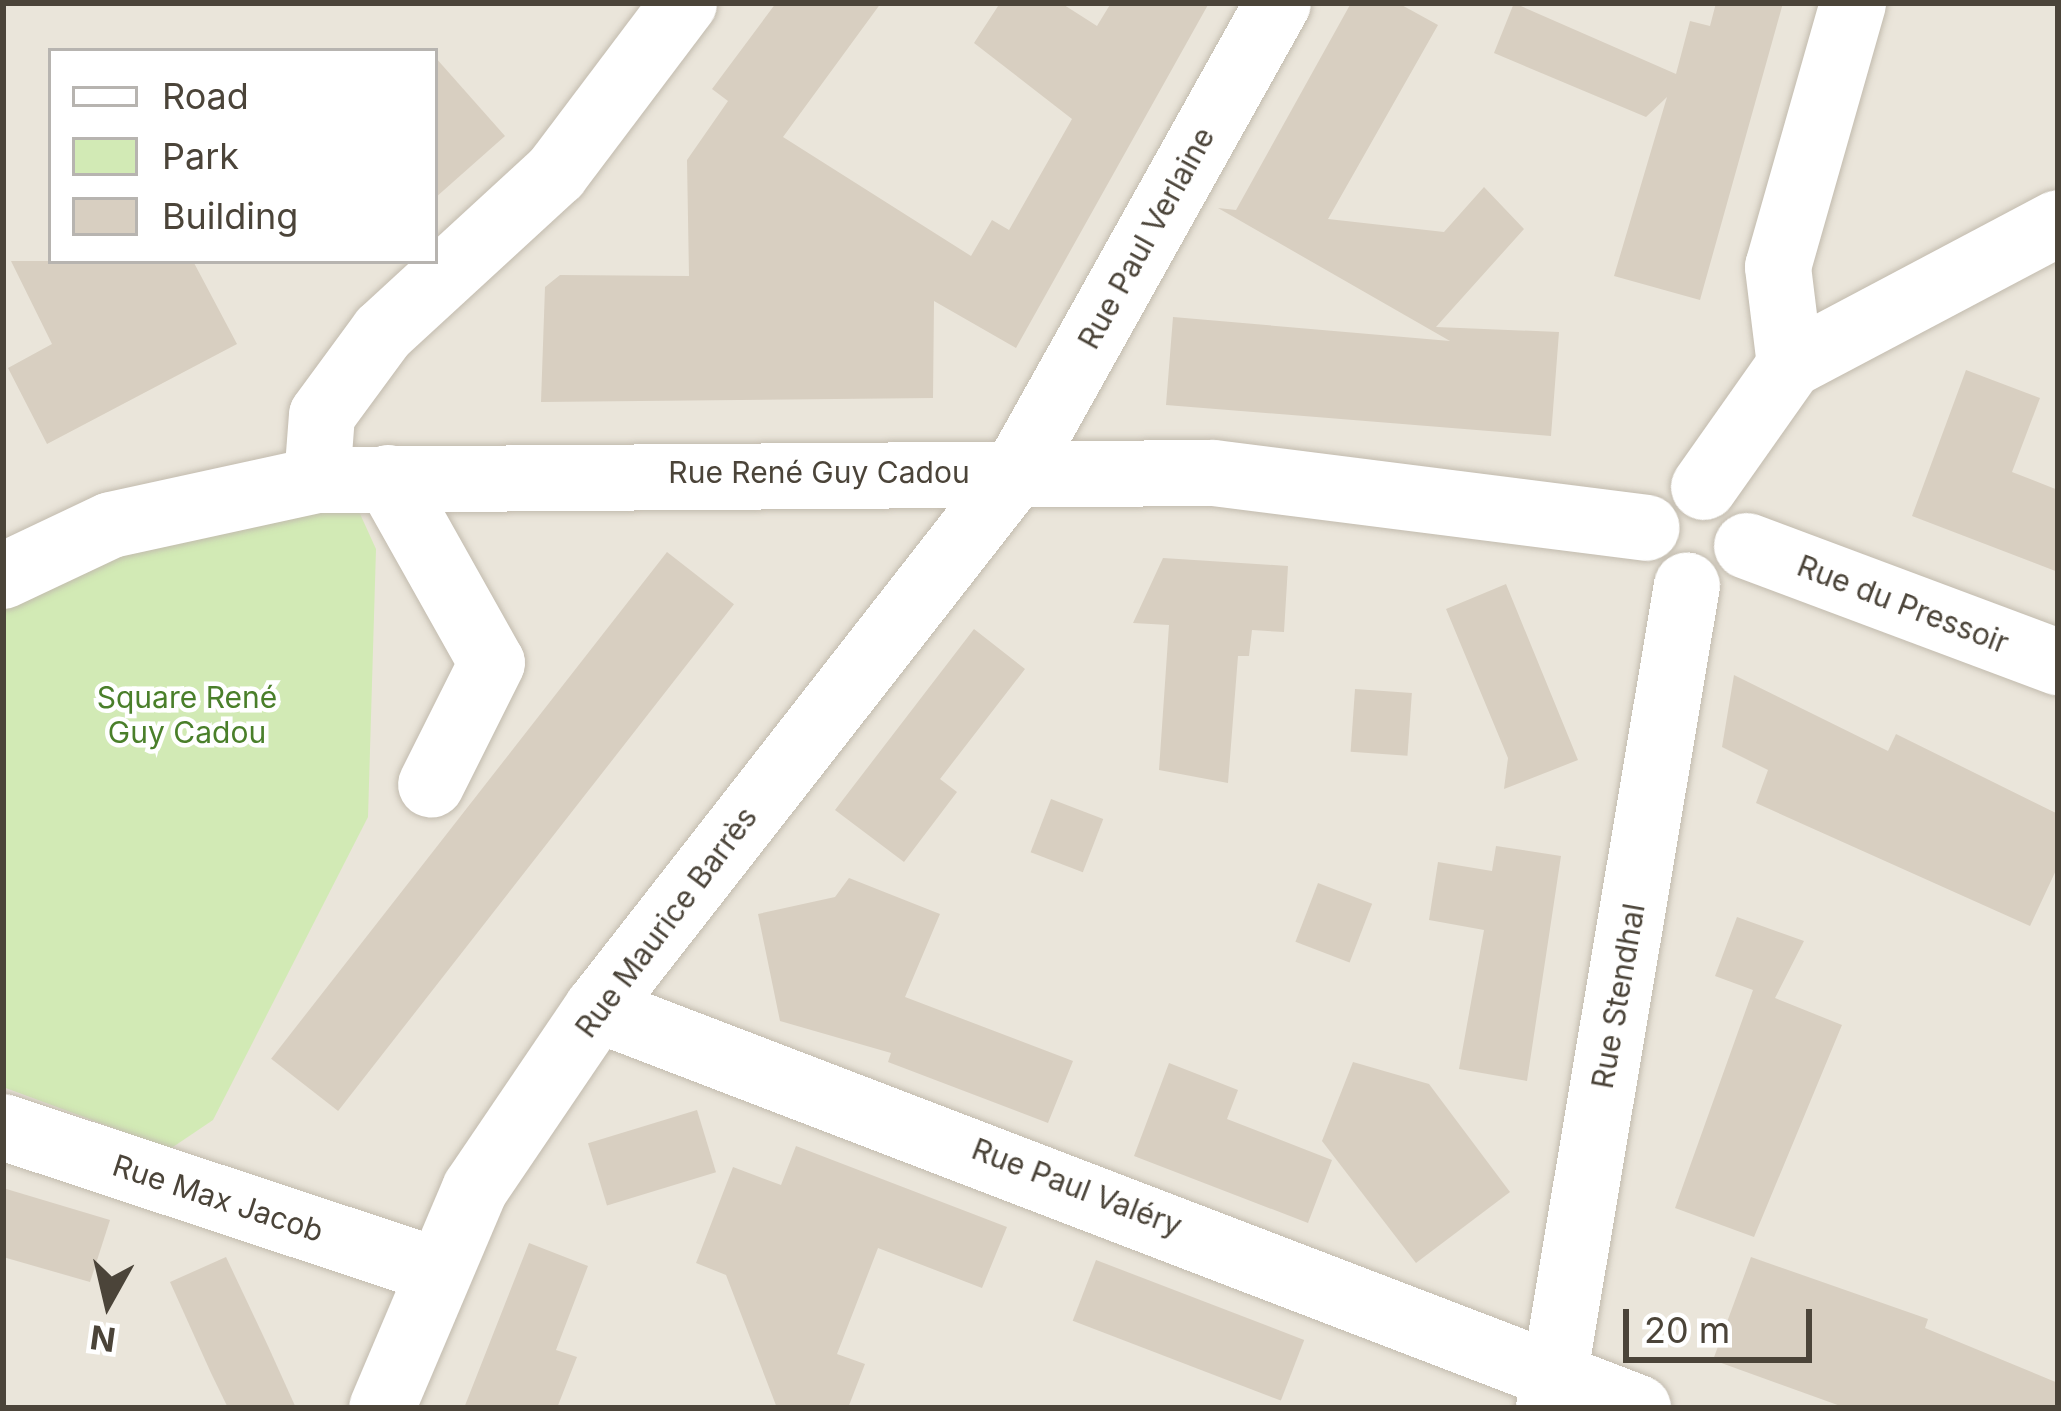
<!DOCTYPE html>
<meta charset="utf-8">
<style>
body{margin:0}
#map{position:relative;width:2061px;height:1411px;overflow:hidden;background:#f6f3ec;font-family:Inter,sans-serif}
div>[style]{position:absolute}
.residential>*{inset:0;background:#eae5da}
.green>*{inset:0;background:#d2eab5}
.building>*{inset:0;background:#d8cfc1;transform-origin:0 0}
.roads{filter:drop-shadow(0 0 3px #c2bbae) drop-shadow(0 0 3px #c2bbae)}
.street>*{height:66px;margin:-33px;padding:0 33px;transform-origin:33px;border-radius:33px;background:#fff}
span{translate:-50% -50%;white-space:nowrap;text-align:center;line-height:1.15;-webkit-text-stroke:9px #fff;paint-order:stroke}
.street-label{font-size:30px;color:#4b4439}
.park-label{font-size:30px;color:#4a7f2a}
.frame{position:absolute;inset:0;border:6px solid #4b4439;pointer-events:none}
.legend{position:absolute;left:48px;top:48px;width:390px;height:216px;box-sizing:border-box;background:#fff;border:3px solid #b7b4b0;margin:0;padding:15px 21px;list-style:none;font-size:36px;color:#4b4439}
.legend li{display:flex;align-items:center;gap:24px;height:60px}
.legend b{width:60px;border:3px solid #b7b4b0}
.north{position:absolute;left:48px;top:1243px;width:120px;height:120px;-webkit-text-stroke:9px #fff;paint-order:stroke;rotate:188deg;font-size:33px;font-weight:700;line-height:48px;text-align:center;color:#4b4439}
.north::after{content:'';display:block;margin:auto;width:42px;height:54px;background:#4b4439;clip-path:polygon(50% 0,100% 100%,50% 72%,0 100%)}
.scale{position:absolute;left:1623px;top:1309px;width:189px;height:54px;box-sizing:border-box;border:6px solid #4b4439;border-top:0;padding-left:15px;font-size:36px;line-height:42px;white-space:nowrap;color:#4b4439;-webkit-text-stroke:9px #fff;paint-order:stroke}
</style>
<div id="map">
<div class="residential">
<i style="clip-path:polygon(evenodd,3px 3px,2058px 3px,2058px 1408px,3px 1408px,3px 3px,51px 51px,435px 51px,435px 261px,51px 261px,51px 51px)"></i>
</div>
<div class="green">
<i style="clip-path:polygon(356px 505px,376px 549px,368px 817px,213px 1120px,170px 1149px,3px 1087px,3px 601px,178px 509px)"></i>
</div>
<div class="building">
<i style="clip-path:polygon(776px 3px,881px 3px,783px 137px,971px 256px,992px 220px,1009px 230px,1072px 119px,974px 43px,1000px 3px,1061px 3px,1097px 26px,1111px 3px,1209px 3px,1016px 348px,934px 301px,933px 398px,541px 402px,545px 287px,560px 275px,689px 276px,687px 160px,728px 101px,712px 89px)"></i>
<i style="clip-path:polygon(1351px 3px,1398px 3px,1438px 25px,1328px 219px,1444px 232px,1484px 187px,1524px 229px,1436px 327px,1559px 332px,1551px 436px,1166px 405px,1173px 317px,1450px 341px,1218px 208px,1236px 210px)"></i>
<i style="clip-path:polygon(1514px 3px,1676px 74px,1690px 21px,1710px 26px,1716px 3px,1783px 3px,1700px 300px,1614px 276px,1667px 97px,1646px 117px,1494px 53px)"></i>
<i style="clip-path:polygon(435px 57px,505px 136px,435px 198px)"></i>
<i style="clip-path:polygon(11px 261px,193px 261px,237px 344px,47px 444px,8px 368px,52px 344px)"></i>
<i style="clip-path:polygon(1966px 370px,2040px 398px,2012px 472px,2058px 490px,2058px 572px,1912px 516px)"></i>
<i style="left:667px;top:552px;width:85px;height:643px;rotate:38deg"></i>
<i style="clip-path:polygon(1163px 558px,1288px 566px,1284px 632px,1252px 630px,1249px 656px,1238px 656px,1228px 783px,1159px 770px,1169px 625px,1133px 623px)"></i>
<i style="clip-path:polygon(1506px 584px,1578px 760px,1504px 789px,1508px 758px,1446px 609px)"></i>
<i style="clip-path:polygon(974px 629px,1025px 669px,940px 779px,957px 792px,904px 862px,835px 810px)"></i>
<i style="clip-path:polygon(1734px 675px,1888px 751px,1896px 734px,2058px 814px,2058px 866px,2030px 926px,1756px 803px,1768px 770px,1722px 747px)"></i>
<i style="left:1355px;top:689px;width:57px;height:63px;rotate:4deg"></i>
<i style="left:1051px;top:799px;width:56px;height:57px;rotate:21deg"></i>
<i style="clip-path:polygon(1496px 846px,1561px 856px,1527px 1081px,1459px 1069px,1484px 930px,1429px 920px,1438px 862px,1492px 871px)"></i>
<i style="clip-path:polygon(849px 878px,940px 914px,905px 997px,1073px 1061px,1048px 1123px,888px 1062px,891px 1053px,780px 1021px,758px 914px,835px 897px)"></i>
<i style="left:1318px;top:883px;width:58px;height:63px;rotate:21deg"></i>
<i style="clip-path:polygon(1737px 917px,1804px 941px,1775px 998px,1842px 1025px,1754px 1237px,1675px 1208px,1753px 990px,1715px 976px)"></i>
<i style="clip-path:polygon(1353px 1062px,1429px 1084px,1510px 1192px,1416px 1263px,1322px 1141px)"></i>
<i style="clip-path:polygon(1169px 1063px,1238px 1090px,1227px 1119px,1332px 1160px,1308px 1223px,1134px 1156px)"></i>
<i style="left:697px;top:1110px;width:65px;height:114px;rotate:73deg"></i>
<i style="clip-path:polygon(796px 1146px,1007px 1227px,982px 1288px,878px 1248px,837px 1354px,865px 1364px,848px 1408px,777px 1408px,726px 1275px,696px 1263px,733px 1167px,781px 1185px)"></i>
<i style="clip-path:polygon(3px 1188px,110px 1220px,90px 1282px,3px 1257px)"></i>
<i style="clip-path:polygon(529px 1243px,588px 1266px,556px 1350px,577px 1357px,557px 1408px,464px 1408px)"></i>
<i style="clip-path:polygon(226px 1257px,268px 1346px,296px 1408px,228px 1408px,211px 1373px,170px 1282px)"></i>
<i style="clip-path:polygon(1751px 1257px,1928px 1319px,1925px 1328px,2058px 1383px,2058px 1408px,1846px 1408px,1713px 1360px)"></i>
<i style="left:1096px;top:1260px;width:223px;height:65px;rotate:21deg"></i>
</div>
<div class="roads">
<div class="street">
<i style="left:1790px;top:365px;width:99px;rotate:-97deg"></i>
<i style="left:1778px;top:267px;width:274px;rotate:-74.1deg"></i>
<i style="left:388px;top:478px;width:212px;rotate:60.7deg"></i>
<i style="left:492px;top:663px;width:136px;rotate:116.6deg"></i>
<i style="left:317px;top:480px;width:65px;rotate:-85.6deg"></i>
<i style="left:322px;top:415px;width:103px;rotate:-53.7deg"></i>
<i style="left:383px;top:332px;width:235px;rotate:-42.6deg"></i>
<i style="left:556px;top:173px;width:213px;rotate:-53deg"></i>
<i style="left:1704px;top:487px;width:149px;rotate:-54.8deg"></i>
<i style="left:1790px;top:365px;width:303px;rotate:-27.9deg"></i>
<i style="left:1747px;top:546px;width:332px;rotate:20.5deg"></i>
<i style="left:3px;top:576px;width:119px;rotate:-25.3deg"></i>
<i style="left:111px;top:525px;width:211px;rotate:-12.3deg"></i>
<i style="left:317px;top:480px;width:896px;rotate:-0.45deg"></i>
<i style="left:1213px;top:473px;width:437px;rotate:7.2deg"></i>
<i style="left:597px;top:1009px;width:1115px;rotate:20.97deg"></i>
<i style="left:3px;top:1127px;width:452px;rotate:18.3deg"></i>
<i style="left:382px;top:1408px;width:238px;rotate:-67deg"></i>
<i style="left:475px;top:1189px;width:217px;rotate:-55.9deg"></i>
<i style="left:597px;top:1009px;width:679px;rotate:-52deg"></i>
<i style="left:1015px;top:474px;width:539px;rotate:-60.82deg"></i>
<i style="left:1549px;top:1408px;width:834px;rotate:-80.48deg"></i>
</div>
</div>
<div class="street-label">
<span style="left:1146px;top:238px;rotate:-61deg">Rue Paul Verlaine</span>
<span style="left:819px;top:472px">Rue René Guy Cadou</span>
<span style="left:1903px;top:604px;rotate:21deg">Rue du Pressoir</span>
<span style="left:666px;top:922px;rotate:-53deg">Rue Maurice Barrès</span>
<span style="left:1618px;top:996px;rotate:-80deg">Rue Stendhal</span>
<span style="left:1077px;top:1187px;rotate:21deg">Rue Paul Valéry</span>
<span style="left:218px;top:1198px;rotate:18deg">Rue Max Jacob</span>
</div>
<div class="park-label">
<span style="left:187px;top:714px">Square René<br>Guy Cadou</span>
</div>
<div class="frame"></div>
<ul class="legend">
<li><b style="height:15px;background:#fff"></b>Road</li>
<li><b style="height:33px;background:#d2eab5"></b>Park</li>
<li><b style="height:33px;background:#d8cfc1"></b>Building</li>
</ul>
<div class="north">N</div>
<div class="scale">20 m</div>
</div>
